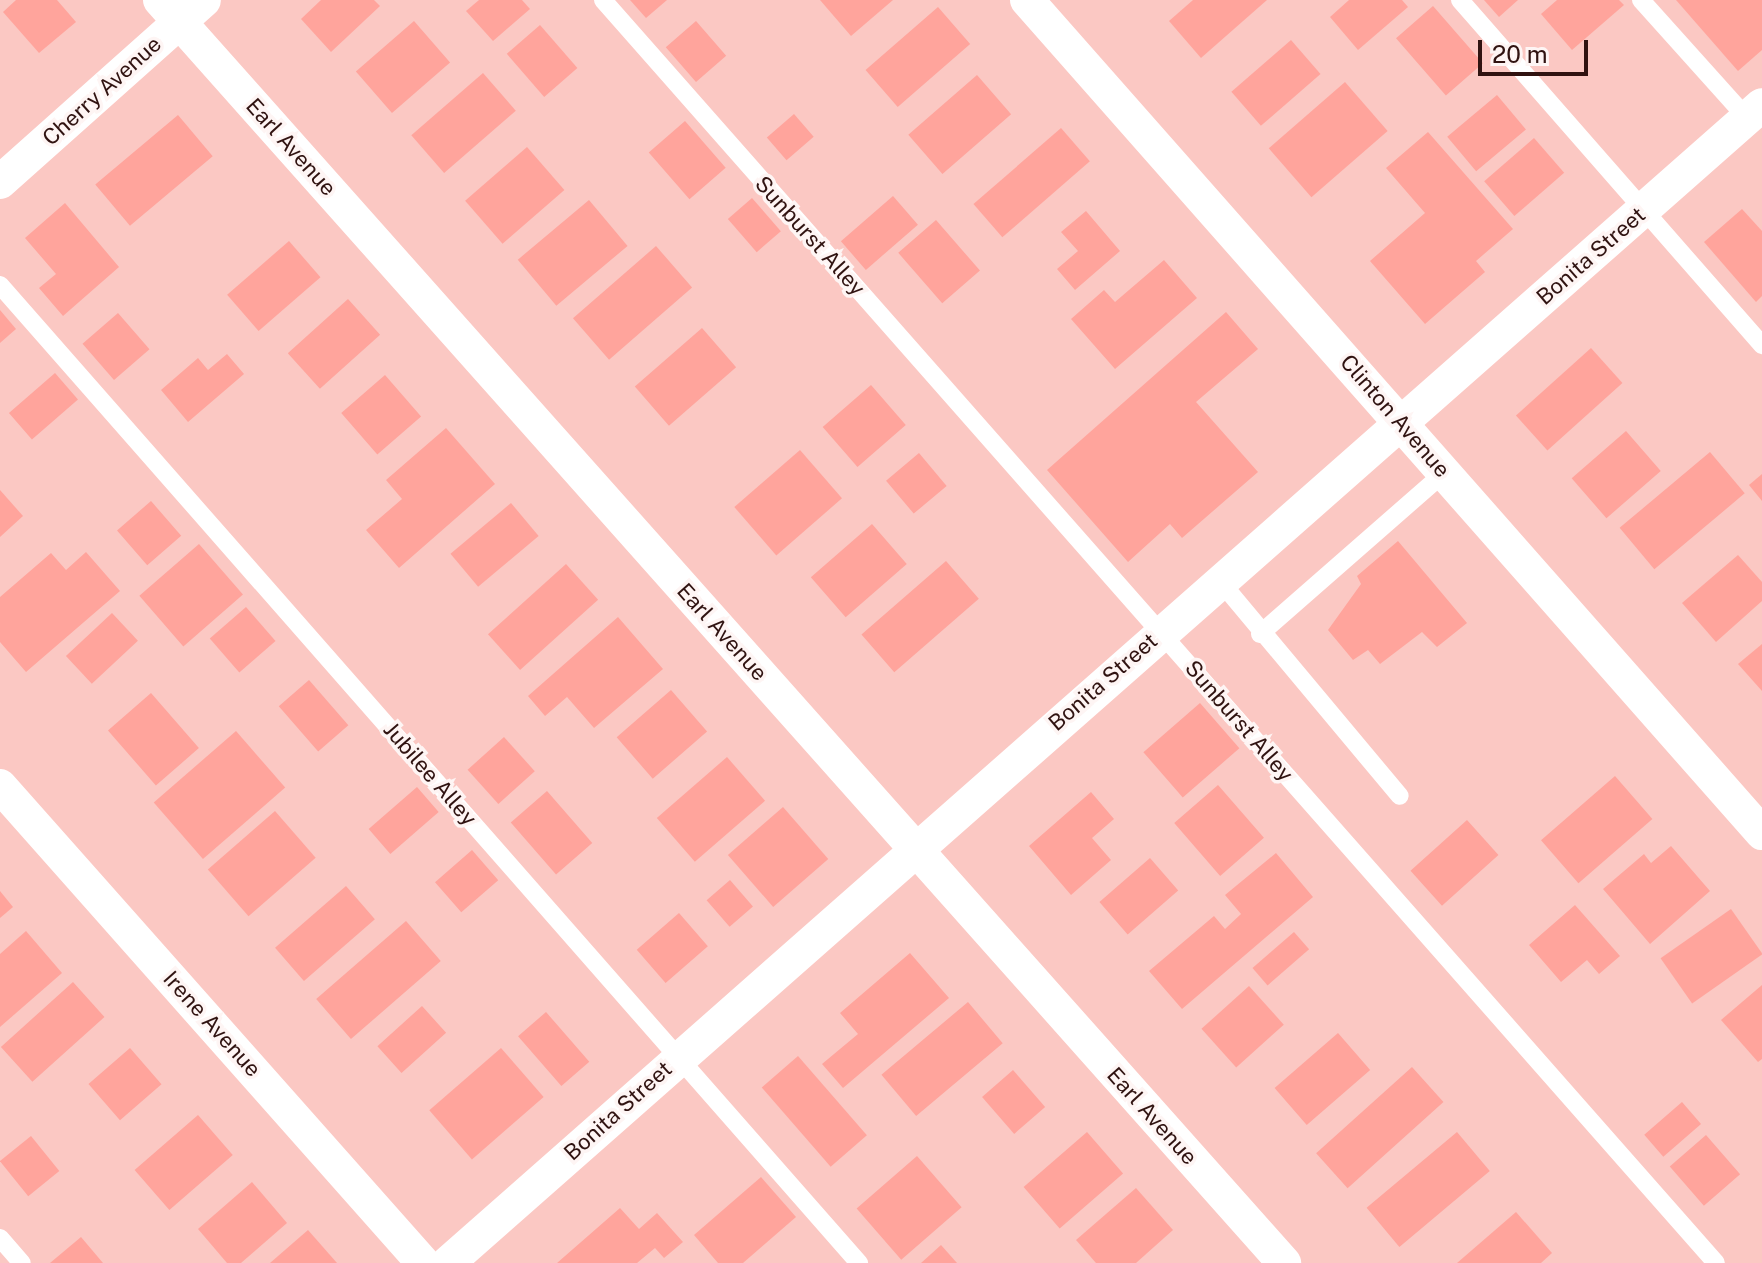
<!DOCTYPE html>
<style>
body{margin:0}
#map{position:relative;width:1762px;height:1263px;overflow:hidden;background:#fbc8c3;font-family:"Public Sans",sans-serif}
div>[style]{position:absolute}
.building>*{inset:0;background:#ffa49c;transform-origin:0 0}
.service>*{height:18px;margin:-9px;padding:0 9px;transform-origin:9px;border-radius:9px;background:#fff}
.minor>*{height:34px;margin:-17px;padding:0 17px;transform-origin:17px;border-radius:17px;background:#fff}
span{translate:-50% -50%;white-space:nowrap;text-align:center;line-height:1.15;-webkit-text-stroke:7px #fef5f4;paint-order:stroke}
.street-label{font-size:22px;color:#301311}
.scale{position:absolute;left:1478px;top:40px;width:110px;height:36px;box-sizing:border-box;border:4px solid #301311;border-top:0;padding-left:10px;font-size:24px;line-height:28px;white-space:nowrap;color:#301311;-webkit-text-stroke:6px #fef5f4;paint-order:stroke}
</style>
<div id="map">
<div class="building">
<i style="clip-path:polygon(16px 0,57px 0,76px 22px,39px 53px,3px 12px)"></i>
<i style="clip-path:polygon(321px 0,374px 0,380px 6px,331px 52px,301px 19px)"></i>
<i style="clip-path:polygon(479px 0,522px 0,530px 9px,493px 41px,466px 11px)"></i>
<i style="clip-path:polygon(630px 0,667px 0,646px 18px)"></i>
<i style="clip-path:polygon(820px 0,893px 0,851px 36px)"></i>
<i style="clip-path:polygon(1193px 0,1267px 0,1201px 58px,1169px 21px)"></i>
<i style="clip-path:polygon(1349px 0,1402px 0,1408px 7px,1358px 50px,1330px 17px)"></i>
<i style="clip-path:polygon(1484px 0,1518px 0,1499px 17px)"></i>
<i style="clip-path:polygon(1557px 0,1619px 0,1624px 5px,1572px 50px,1541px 14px)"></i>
<i style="clip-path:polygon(1676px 0,1762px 0,1762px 50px,1738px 71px)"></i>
<i style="left:1433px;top:6px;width:76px;height:49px;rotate:49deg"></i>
<i style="left:938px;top:7px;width:49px;height:96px;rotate:49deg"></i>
<i style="left:414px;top:21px;width:55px;height:77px;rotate:49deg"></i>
<i style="left:696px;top:21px;width:46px;height:40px;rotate:49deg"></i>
<i style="left:540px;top:25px;width:57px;height:44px;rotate:49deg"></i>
<i style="left:1291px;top:40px;width:45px;height:79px;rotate:49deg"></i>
<i style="left:483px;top:73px;width:50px;height:95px;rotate:49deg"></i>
<i style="left:977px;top:75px;width:52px;height:91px;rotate:49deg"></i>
<i style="left:1345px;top:82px;width:65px;height:101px;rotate:49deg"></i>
<i style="left:1497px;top:95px;width:45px;height:65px;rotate:50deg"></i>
<i style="left:794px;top:114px;width:30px;height:36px;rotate:49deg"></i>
<i style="left:178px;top:115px;width:54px;height:108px;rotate:50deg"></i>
<i style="left:685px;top:121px;width:62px;height:48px;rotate:49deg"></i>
<i style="left:1061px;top:128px;width:44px;height:116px;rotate:49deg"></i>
<i style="clip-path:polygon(1428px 132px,1513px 229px,1476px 261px,1485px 272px,1425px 324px,1370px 261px,1425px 213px,1386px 168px)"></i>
<i style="left:1534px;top:138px;width:46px;height:66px;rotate:49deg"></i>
<i style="left:527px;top:147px;width:57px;height:82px;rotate:49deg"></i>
<i style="left:893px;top:196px;width:38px;height:69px;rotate:49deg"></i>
<i style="left:752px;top:198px;width:44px;height:32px;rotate:49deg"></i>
<i style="left:589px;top:200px;width:60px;height:93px;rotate:50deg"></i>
<i style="clip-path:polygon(65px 203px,119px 267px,63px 316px,39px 288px,56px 274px,25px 238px)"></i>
<i style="clip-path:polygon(1742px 209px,1762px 231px,1762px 296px,1756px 302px,1704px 242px)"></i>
<i style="clip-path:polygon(1086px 211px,1120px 251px,1075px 290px,1057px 269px,1078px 251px,1061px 232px)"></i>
<i style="left:936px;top:220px;width:67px;height:50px;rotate:49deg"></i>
<i style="left:289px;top:241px;width:48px;height:82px;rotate:49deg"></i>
<i style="left:656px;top:246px;width:55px;height:110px;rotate:49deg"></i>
<i style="clip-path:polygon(1164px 260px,1197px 298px,1115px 369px,1071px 319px,1104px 290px,1115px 302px)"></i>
<i style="left:348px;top:299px;width:48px;height:81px;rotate:48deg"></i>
<i style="clip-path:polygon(0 310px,16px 329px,0 343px)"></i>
<i style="clip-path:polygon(1226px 312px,1258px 349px,1196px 402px,1258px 472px,1182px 538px,1170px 524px,1128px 562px,1047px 470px)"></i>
<i style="left:118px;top:313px;width:48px;height:47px;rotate:49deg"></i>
<i style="left:702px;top:328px;width:52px;height:89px;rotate:49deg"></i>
<i style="left:1591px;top:348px;width:47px;height:101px;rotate:48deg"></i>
<i style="clip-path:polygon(227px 354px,244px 374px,188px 422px,161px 390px,198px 358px,208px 370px)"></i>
<i style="left:55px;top:373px;width:35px;height:61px;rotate:49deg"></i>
<i style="left:385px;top:375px;width:55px;height:58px;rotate:49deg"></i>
<i style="left:871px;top:385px;width:53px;height:64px;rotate:49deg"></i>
<i style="clip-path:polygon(446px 428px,495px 484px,399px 568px,366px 530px,402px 499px,386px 480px)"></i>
<i style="left:1626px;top:431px;width:53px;height:72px;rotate:49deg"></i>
<i style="left:800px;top:450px;width:64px;height:87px;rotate:49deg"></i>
<i style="left:1710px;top:452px;width:54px;height:118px;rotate:50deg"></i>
<i style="left:919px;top:453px;width:43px;height:43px;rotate:50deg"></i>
<i style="clip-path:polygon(1762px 474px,1762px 501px,1749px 485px)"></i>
<i style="clip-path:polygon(0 490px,23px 516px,0 537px)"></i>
<i style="left:151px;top:501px;width:46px;height:45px;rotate:49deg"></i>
<i style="left:511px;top:503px;width:43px;height:79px;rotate:50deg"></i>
<i style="left:872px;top:524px;width:53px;height:81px;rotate:49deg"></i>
<i style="clip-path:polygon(1398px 541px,1467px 623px,1437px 647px,1422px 632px,1380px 664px,1368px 650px,1353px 660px,1328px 630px,1361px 584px,1357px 576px)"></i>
<i style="left:199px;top:544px;width:67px;height:79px;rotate:49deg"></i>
<i style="clip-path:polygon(86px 552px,120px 591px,26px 672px,0 642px,0 597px,51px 553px,66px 570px)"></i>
<i style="clip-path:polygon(1738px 555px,1762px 582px,1762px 601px,1716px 642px,1682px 603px)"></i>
<i style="left:946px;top:561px;width:50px;height:112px;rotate:49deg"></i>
<i style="left:566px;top:564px;width:48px;height:105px;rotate:48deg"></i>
<i style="left:246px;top:607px;width:45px;height:48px;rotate:49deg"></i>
<i style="left:112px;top:613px;width:38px;height:63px;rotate:47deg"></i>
<i style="clip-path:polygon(618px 617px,663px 669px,594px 728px,567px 697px,545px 716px,528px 696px)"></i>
<i style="clip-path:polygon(1762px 644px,1762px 691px,1738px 664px)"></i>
<i style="left:309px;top:680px;width:60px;height:40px;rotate:49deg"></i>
<i style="left:671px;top:690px;width:55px;height:72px;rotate:49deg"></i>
<i style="left:151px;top:693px;width:73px;height:57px;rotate:49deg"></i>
<i style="left:1200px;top:703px;width:60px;height:75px;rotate:49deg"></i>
<i style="left:236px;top:731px;width:75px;height:109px;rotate:49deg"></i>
<i style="left:504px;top:737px;width:46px;height:49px;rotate:48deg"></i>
<i style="left:727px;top:757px;width:58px;height:93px;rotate:49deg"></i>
<i style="left:1615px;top:776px;width:57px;height:98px;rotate:49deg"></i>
<i style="left:1218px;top:785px;width:70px;height:58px;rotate:49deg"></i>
<i style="left:417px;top:787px;width:33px;height:64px;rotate:49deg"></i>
<i style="left:547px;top:791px;width:69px;height:48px;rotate:49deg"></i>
<i style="clip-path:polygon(1091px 792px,1114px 819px,1092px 838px,1111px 860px,1071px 895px,1029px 846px)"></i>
<i style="left:783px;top:807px;width:69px;height:73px;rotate:49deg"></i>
<i style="left:275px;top:811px;width:62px;height:89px;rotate:49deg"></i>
<i style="left:1467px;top:820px;width:47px;height:76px;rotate:48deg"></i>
<i style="clip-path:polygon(1671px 846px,1710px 891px,1650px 944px,1603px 889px,1644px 854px,1651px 863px)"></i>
<i style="left:472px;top:850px;width:40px;height:49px;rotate:49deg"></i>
<i style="clip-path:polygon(1276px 853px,1313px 897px,1182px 1009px,1149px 971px,1214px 916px,1225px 929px,1241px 914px,1225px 895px)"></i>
<i style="left:1150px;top:858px;width:43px;height:67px;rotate:49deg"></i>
<i style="left:730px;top:880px;width:35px;height:31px;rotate:49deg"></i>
<i style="left:346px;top:886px;width:44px;height:94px;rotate:49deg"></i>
<i style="clip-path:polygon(0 891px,13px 907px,0 918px)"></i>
<i style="clip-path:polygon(1575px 905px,1620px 956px,1599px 974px,1587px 960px,1561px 982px,1529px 945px)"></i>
<i style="left:1731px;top:909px;width:55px;height:86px;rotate:55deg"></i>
<i style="left:679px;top:913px;width:44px;height:56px;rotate:49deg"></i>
<i style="left:406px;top:921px;width:53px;height:119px;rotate:49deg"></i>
<i style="clip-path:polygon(26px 931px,62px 973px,0 1027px,0 954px)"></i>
<i style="left:1294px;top:932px;width:23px;height:55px;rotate:49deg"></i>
<i style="clip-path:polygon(910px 953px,949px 998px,843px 1088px,822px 1064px,858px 1034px,840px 1013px)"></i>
<i style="left:73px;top:982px;width:47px;height:97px;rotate:48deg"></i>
<i style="clip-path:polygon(1762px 985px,1762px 1059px,1758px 1062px,1721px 1020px)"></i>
<i style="left:1249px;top:986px;width:52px;height:64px;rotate:48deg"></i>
<i style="left:968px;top:1002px;width:54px;height:113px;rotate:50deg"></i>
<i style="left:422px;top:1006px;width:36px;height:60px;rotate:48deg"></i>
<i style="left:546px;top:1012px;width:66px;height:37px;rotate:49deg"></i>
<i style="left:1338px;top:1033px;width:49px;height:84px;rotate:49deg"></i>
<i style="left:130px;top:1048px;width:48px;height:55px;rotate:49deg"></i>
<i style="left:501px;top:1048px;width:65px;height:95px;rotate:49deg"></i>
<i style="left:798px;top:1056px;width:105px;height:48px;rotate:49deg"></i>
<i style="left:1412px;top:1067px;width:47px;height:129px;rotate:48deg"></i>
<i style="left:1013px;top:1070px;width:49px;height:41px;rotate:49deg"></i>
<i style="left:1682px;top:1102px;width:29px;height:50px;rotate:49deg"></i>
<i style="left:198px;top:1115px;width:53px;height:84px;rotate:49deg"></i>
<i style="left:1087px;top:1132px;width:55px;height:84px;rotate:49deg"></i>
<i style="left:1457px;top:1132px;width:51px;height:118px;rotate:50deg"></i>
<i style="left:1706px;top:1135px;width:52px;height:48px;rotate:49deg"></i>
<i style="left:31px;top:1136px;width:45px;height:40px;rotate:51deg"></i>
<i style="left:917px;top:1156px;width:68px;height:80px;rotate:49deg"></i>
<i style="clip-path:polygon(761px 1177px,796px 1217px,743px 1263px,718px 1263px,694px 1235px)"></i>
<i style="clip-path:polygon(252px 1182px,287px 1223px,241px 1263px,227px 1263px,198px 1229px)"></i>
<i style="clip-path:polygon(1136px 1188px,1173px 1230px,1136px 1263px,1096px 1263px,1076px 1240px)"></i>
<i style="clip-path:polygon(620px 1208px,639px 1229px,657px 1213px,683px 1242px,664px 1258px,655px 1248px,637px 1263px,557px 1263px)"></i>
<i style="clip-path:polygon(1516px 1212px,1552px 1253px,1541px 1263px,1457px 1263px)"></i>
<i style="clip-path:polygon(308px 1230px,337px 1263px,270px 1263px)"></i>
<i style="clip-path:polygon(81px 1237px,103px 1263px,50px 1263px)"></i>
<i style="clip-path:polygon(941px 1245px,957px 1263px,921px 1263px)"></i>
</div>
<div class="service">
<i style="left:603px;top:0;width:1683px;rotate:48.61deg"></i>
<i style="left:1460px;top:0;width:459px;rotate:48.8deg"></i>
<i style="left:1641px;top:0;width:159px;rotate:48.1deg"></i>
<i style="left:0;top:285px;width:1302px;rotate:48.71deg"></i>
<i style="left:1220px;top:581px;width:280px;rotate:50.1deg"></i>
<i style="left:1260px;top:634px;width:246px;rotate:-41.2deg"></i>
<i style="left:0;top:1238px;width:33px;rotate:49deg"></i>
</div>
<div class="minor">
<i style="left:160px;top:0;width:1691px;rotate:48.33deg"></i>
<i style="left:1027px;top:0;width:1111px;rotate:48.58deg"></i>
<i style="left:0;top:182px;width:273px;rotate:-41.7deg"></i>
<i style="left:0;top:786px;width:638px;rotate:48.43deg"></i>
<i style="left:448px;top:1263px;width:1751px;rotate:-41.39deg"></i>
</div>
<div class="street-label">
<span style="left:102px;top:91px;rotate:-42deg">Cherry Avenue</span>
<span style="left:291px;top:147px;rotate:48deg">Earl Avenue</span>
<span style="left:810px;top:236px;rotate:48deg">Sunburst Alley</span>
<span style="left:1591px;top:256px;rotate:-41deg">Bonita Street</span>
<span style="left:1395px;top:416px;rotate:49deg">Clinton Avenue</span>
<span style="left:722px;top:632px;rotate:48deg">Earl Avenue</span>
<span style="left:1103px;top:682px;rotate:-41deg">Bonita Street</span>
<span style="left:1239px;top:721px;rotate:49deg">Sunburst Alley</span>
<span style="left:430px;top:774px;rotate:49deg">Jubilee Alley</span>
<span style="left:212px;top:1024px;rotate:48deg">Irene Avenue</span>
<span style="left:618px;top:1111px;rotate:-42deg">Bonita Street</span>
<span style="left:1152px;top:1116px;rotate:48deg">Earl Avenue</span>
</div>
<div class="scale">20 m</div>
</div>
